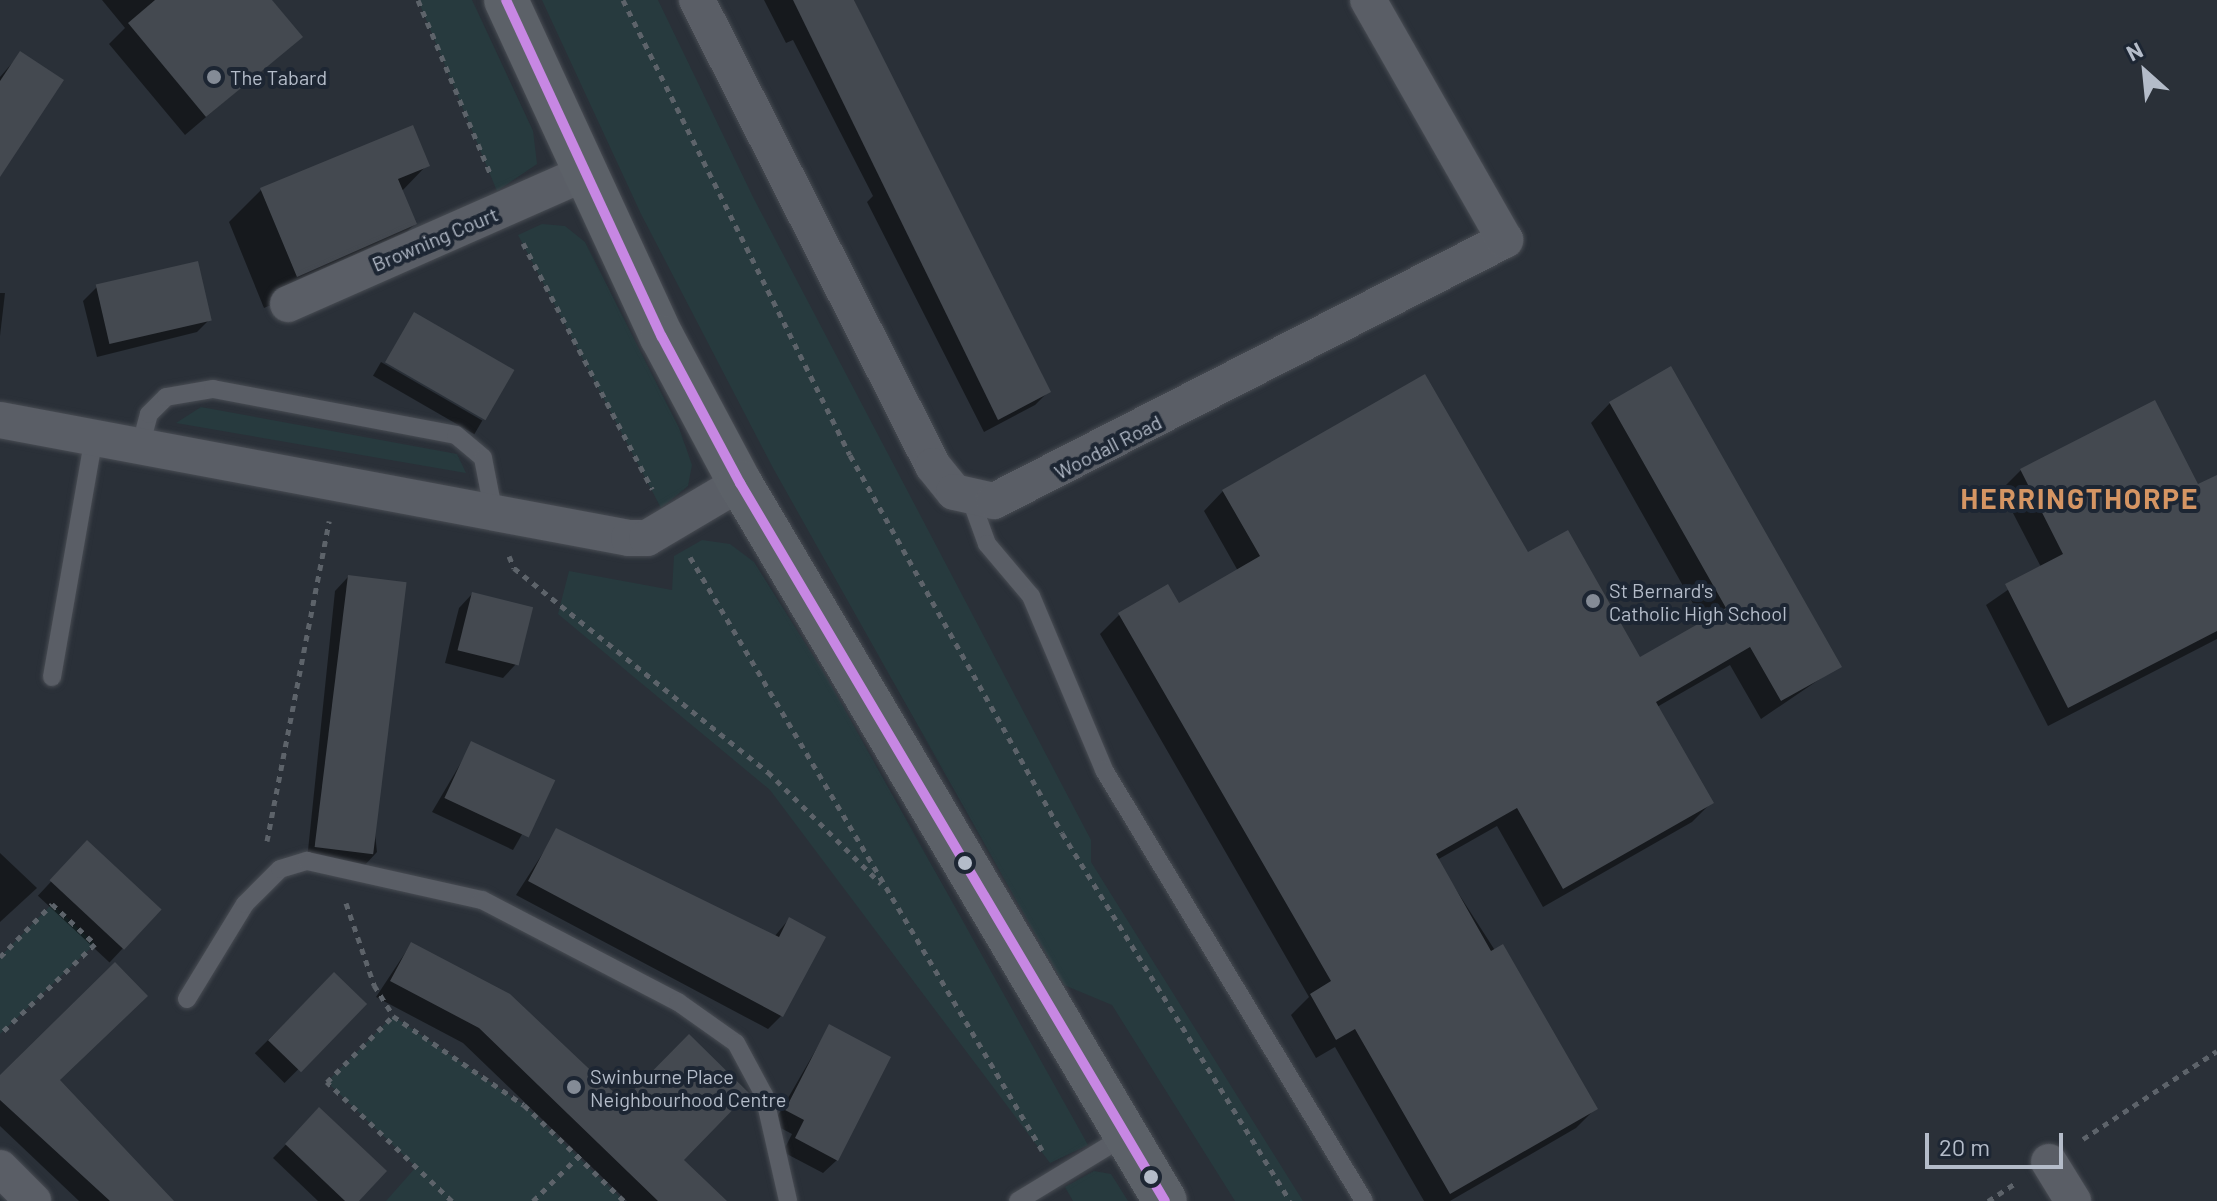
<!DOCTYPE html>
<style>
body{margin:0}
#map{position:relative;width:2217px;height:1201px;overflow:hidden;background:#2a3038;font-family:Barlow,sans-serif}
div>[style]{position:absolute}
.green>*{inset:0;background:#273a3e}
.shadow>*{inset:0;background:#0007;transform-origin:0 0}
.building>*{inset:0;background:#444950;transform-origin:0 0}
.path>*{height:5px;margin-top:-2.5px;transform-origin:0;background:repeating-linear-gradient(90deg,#5d636a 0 6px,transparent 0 12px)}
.roads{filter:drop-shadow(0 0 2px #484c53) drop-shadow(0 0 2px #484c53)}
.lane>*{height:18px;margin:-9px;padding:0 9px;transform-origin:9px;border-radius:9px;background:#5a5e66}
.street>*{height:36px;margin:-18px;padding:0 18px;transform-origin:18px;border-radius:18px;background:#5a5e66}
.primary>*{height:44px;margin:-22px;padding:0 22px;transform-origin:22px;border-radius:22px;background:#5c6168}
.bus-1>*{height:10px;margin:-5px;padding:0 5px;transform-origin:5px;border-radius:5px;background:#c787e3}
.dots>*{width:22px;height:22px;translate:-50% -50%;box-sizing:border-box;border:4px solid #1d2633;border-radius:50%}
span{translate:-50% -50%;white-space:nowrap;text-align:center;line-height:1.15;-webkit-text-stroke:8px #1d2633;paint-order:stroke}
.poi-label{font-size:20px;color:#b4bcc9}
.left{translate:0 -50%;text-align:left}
.street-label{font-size:20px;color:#b4bcc9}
.district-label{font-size:28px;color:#d59563;font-weight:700;letter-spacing:2px}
.north{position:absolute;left:2105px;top:32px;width:80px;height:80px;-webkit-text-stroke:6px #1d2633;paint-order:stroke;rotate:333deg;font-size:22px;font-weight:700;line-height:32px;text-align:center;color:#b4bcc9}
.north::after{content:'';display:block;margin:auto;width:28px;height:36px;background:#b4bcc9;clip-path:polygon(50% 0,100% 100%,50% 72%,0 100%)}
.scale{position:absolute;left:1925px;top:1133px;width:138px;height:36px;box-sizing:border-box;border:4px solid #b4bcc9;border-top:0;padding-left:10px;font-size:24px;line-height:28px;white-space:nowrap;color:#b4bcc9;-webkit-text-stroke:6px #1d2633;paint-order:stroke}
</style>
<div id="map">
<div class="green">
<i style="clip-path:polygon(418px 0,472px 0,533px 131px,537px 164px,497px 191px)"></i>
<i style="clip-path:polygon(542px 0,658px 0,753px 197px,1091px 840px,1091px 862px,1303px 1201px,1235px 1201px,1112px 1005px,1064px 985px,773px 468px,641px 214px)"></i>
<i style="clip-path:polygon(542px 224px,565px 226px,585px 242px,679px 428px,692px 465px,688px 486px,661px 508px,518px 235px)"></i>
<i style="clip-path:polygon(201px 407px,457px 454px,466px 473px,176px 423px)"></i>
<i style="clip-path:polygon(702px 540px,730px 544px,754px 562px,827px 678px,1088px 1145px,1050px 1163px,770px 790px,558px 614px,569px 571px,672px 590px,674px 556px)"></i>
<i style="clip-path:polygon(52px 904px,95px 944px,0 1034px,0 957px)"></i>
<i style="clip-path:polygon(393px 1016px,524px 1105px,624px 1201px,386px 1201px,416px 1167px,327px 1082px)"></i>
<i style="clip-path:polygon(1094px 1171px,1111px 1174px,1128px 1201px,1073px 1201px,1065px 1187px)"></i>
</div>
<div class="shadow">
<i style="clip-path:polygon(102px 0,270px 0,300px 37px,185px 135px,109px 44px,125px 28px)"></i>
<i style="clip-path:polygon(764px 0,854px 0,961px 229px,1049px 391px,1035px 405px,984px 432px,867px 202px,873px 196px,793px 40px,786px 43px)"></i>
<i style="clip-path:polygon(20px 54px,0 173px,0 77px)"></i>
<i style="clip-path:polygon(412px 127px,427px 165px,401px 192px,415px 224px,382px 256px,264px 308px,229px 222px,261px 190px)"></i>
<i style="clip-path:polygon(97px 287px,210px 319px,197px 332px,97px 357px,83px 301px)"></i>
<i style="clip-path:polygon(0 293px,5px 293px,0 336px)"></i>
<i style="left:414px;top:314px;width:113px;height:54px;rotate:30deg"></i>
<i style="left:381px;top:362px;width:117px;height:16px;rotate:30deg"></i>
<i style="clip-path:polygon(1610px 403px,1839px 666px,1761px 719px,1730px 665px,1657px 707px,1711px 803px,1692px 822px,1543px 907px,1497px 826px,1437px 860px,1596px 1108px,1576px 1128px,1450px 1201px,1424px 1201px,1335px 1047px,1316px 1058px,1291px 1015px,1309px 997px,1100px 634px,1119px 615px,1178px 605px,1238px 571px,1204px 511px,1223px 491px,1527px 555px,1639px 659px,1704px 623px,1591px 423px)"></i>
<i style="clip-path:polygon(2021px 470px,2197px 487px,2217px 477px,2217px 639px,2048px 726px,1986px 605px,2041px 567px,2001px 490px)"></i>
<i style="clip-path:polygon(348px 577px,377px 852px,364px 866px,307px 860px,335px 591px)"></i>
<i style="clip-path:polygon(472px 594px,516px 664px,503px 678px,445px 663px,459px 608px)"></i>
<i style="clip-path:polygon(472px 744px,552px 782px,513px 850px,432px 812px)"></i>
<i style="clip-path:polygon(557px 831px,774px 937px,789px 919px,781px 1016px,768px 1029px,516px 895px)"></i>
<i style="left:87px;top:843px;width:98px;height:72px;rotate:43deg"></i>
<i style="clip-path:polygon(0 853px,37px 888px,0 922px)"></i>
<i style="clip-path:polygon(411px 944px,681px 1160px,723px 1201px,627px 1201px,463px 1043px,376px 997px)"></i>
<i style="left:334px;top:974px;width:42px;height:112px;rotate:45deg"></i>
<i style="clip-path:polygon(829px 1027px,837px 1160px,823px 1173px,783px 1152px,792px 1134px,773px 1124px)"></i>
<i style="clip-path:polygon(0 1079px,58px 1081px,171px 1201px,79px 1201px,0 1126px)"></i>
<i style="clip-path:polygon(319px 1110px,356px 1201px,318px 1201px,273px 1158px)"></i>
</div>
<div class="building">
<i style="clip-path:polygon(155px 0,272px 0,303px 37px,206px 117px,128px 23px)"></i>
<i style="clip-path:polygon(793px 0,854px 0,1051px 392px,998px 420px)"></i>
<i style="clip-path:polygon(20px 51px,64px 80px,0 177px,0 81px)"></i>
<i style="clip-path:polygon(413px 125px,430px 166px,398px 179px,417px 224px,297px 277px,260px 188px)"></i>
<i style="left:198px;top:261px;width:61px;height:105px;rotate:77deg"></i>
<i style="left:414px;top:312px;width:116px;height:58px;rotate:30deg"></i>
<i style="clip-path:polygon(1671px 366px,1842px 667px,1781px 701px,1750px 647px,1656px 702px,1714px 803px,1563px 889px,1517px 808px,1436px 854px,1491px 951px,1503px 944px,1598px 1109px,1450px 1194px,1355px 1029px,1336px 1040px,1310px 994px,1331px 981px,1118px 613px,1168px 584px,1179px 603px,1260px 556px,1222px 490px,1425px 374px,1528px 552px,1568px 530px,1640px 657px,1726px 608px,1609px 402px)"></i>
<i style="clip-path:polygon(2155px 400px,2198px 484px,2217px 475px,2217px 631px,2068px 708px,2005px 584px,2063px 554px,2020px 469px)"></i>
<i style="left:348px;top:575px;width:59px;height:274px;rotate:7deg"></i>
<i style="left:472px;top:592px;width:63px;height:60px;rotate:14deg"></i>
<i style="left:471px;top:741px;width:93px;height:63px;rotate:25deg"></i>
<i style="clip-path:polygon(556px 828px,779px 937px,789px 917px,826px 937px,783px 1017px,528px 881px)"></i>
<i style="left:87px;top:840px;width:102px;height:55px;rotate:43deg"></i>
<i style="clip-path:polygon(411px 942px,510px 994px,623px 1101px,689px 1034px,749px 1093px,684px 1160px,727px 1201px,658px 1201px,479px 1028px,390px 981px)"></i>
<i style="clip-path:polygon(115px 962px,148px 996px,60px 1080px,174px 1201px,110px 1201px,0 1100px,0 1075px)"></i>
<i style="left:334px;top:972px;width:46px;height:95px;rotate:44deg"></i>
<i style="clip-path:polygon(829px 1024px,891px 1057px,838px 1161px,795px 1138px,804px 1120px,785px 1110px)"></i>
<i style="clip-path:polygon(319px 1107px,387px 1171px,359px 1201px,345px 1201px,285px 1144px)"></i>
</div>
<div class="path">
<i style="left:418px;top:0;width:187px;rotate:67.4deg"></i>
<i style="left:623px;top:0;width:508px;rotate:63.49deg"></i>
<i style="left:850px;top:455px;width:433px;rotate:60.7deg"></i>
<i style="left:1062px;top:833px;width:433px;rotate:58.2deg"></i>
<i style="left:523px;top:243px;width:278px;rotate:62.3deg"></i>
<i style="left:509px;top:556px;width:13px;rotate:67deg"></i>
<i style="left:514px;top:568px;width:326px;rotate:38.8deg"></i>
<i style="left:768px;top:772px;width:159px;rotate:44.7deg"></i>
<i style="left:690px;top:557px;width:690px;rotate:59.31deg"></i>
<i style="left:267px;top:841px;width:326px;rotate:-79deg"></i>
<i style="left:346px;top:903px;width:87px;rotate:71.1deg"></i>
<i style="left:374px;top:985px;width:36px;rotate:58deg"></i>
<i style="left:0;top:957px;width:74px;rotate:-45.5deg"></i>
<i style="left:52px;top:904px;width:59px;rotate:42.9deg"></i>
<i style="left:95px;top:944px;width:131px;rotate:136.5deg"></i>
<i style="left:2083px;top:1139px;width:160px;rotate:-33.3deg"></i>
<i style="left:452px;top:1201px;width:173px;rotate:-136.4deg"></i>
<i style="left:327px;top:1082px;width:93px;rotate:-45deg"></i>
<i style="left:393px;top:1016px;width:158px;rotate:34.2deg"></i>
<i style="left:524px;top:1105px;width:139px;rotate:43.8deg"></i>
<i style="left:533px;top:1201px;width:66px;rotate:-44.4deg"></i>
<i style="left:1988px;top:1201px;width:31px;rotate:-33deg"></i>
</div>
<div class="roads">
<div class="lane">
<i style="left:139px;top:451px;width:38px;rotate:-75deg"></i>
<i style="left:149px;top:414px;width:24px;rotate:-45deg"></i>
<i style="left:166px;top:397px;width:48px;rotate:-9.7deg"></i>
<i style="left:213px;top:389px;width:247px;rotate:10.7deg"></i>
<i style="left:456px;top:435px;width:35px;rotate:40deg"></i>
<i style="left:483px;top:458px;width:57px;rotate:78.9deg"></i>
<i style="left:971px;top:500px;width:47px;rotate:70deg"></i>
<i style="left:987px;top:544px;width:68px;rotate:49.8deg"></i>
<i style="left:1031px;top:596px;width:189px;rotate:67.2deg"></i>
<i style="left:1104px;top:770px;width:503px;rotate:58.9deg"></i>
<i style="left:52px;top:677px;width:240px;rotate:-80.1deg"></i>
<i style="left:187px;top:999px;width:111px;rotate:-58.6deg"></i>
<i style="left:245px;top:904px;width:49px;rotate:-45deg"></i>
<i style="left:280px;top:869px;width:28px;rotate:-17deg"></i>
<i style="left:307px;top:861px;width:179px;rotate:12.6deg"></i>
<i style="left:482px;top:900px;width:221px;rotate:27.5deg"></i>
<i style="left:678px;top:1002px;width:71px;rotate:35.3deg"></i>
<i style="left:736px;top:1043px;width:59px;rotate:61.7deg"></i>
<i style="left:764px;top:1095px;width:109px;rotate:77.2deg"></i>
<i style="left:1018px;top:1201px;width:125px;rotate:-31.3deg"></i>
</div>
<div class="street">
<i style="left:697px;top:0;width:522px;rotate:63.14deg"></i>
<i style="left:933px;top:466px;width:33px;rotate:51deg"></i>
<i style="left:954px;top:492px;width:41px;rotate:12.7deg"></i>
<i style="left:994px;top:501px;width:574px;rotate:-27.06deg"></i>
<i style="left:1505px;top:240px;width:276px;rotate:-119.7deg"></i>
<i style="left:288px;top:304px;width:322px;rotate:-23.8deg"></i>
<i style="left:0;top:420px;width:640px;rotate:10.63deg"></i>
<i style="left:629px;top:538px;width:18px"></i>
<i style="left:647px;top:538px;width:108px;rotate:-30.6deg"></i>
<i style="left:2049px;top:1162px;width:46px;rotate:58.4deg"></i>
<i style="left:0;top:1168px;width:47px;rotate:45deg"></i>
</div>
<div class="primary">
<i style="left:506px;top:0;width:371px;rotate:65.2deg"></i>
<i style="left:662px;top:337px;width:166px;rotate:61.9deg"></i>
<i style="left:740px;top:483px;width:834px;rotate:59.38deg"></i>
</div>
</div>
<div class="bus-1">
<i style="left:506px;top:0;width:371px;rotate:65.2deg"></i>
<i style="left:662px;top:337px;width:166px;rotate:61.9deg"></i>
<i style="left:740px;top:483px;width:834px;rotate:59.38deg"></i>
</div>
<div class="dots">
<i style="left:214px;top:77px;background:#848b96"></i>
<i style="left:1593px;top:601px;background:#848b96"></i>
<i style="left:965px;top:863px;background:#b4bcc9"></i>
<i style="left:574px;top:1087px;background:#848b96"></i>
<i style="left:1151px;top:1177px;background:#b4bcc9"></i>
</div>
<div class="poi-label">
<span class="left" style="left:230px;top:77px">The Tabard</span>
<span class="left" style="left:1609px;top:602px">St Bernard's<br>Catholic High School</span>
<span class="left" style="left:590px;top:1088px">Swinburne Place<br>Neighbourhood Centre</span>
</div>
<div class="street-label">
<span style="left:435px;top:239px;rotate:-23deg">Browning Court</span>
<span style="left:1108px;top:447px;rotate:-27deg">Woodall Road</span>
</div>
<div class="district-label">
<span style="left:2080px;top:498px">HERRINGTHORPE</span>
</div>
<div class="north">N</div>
<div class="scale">20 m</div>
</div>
